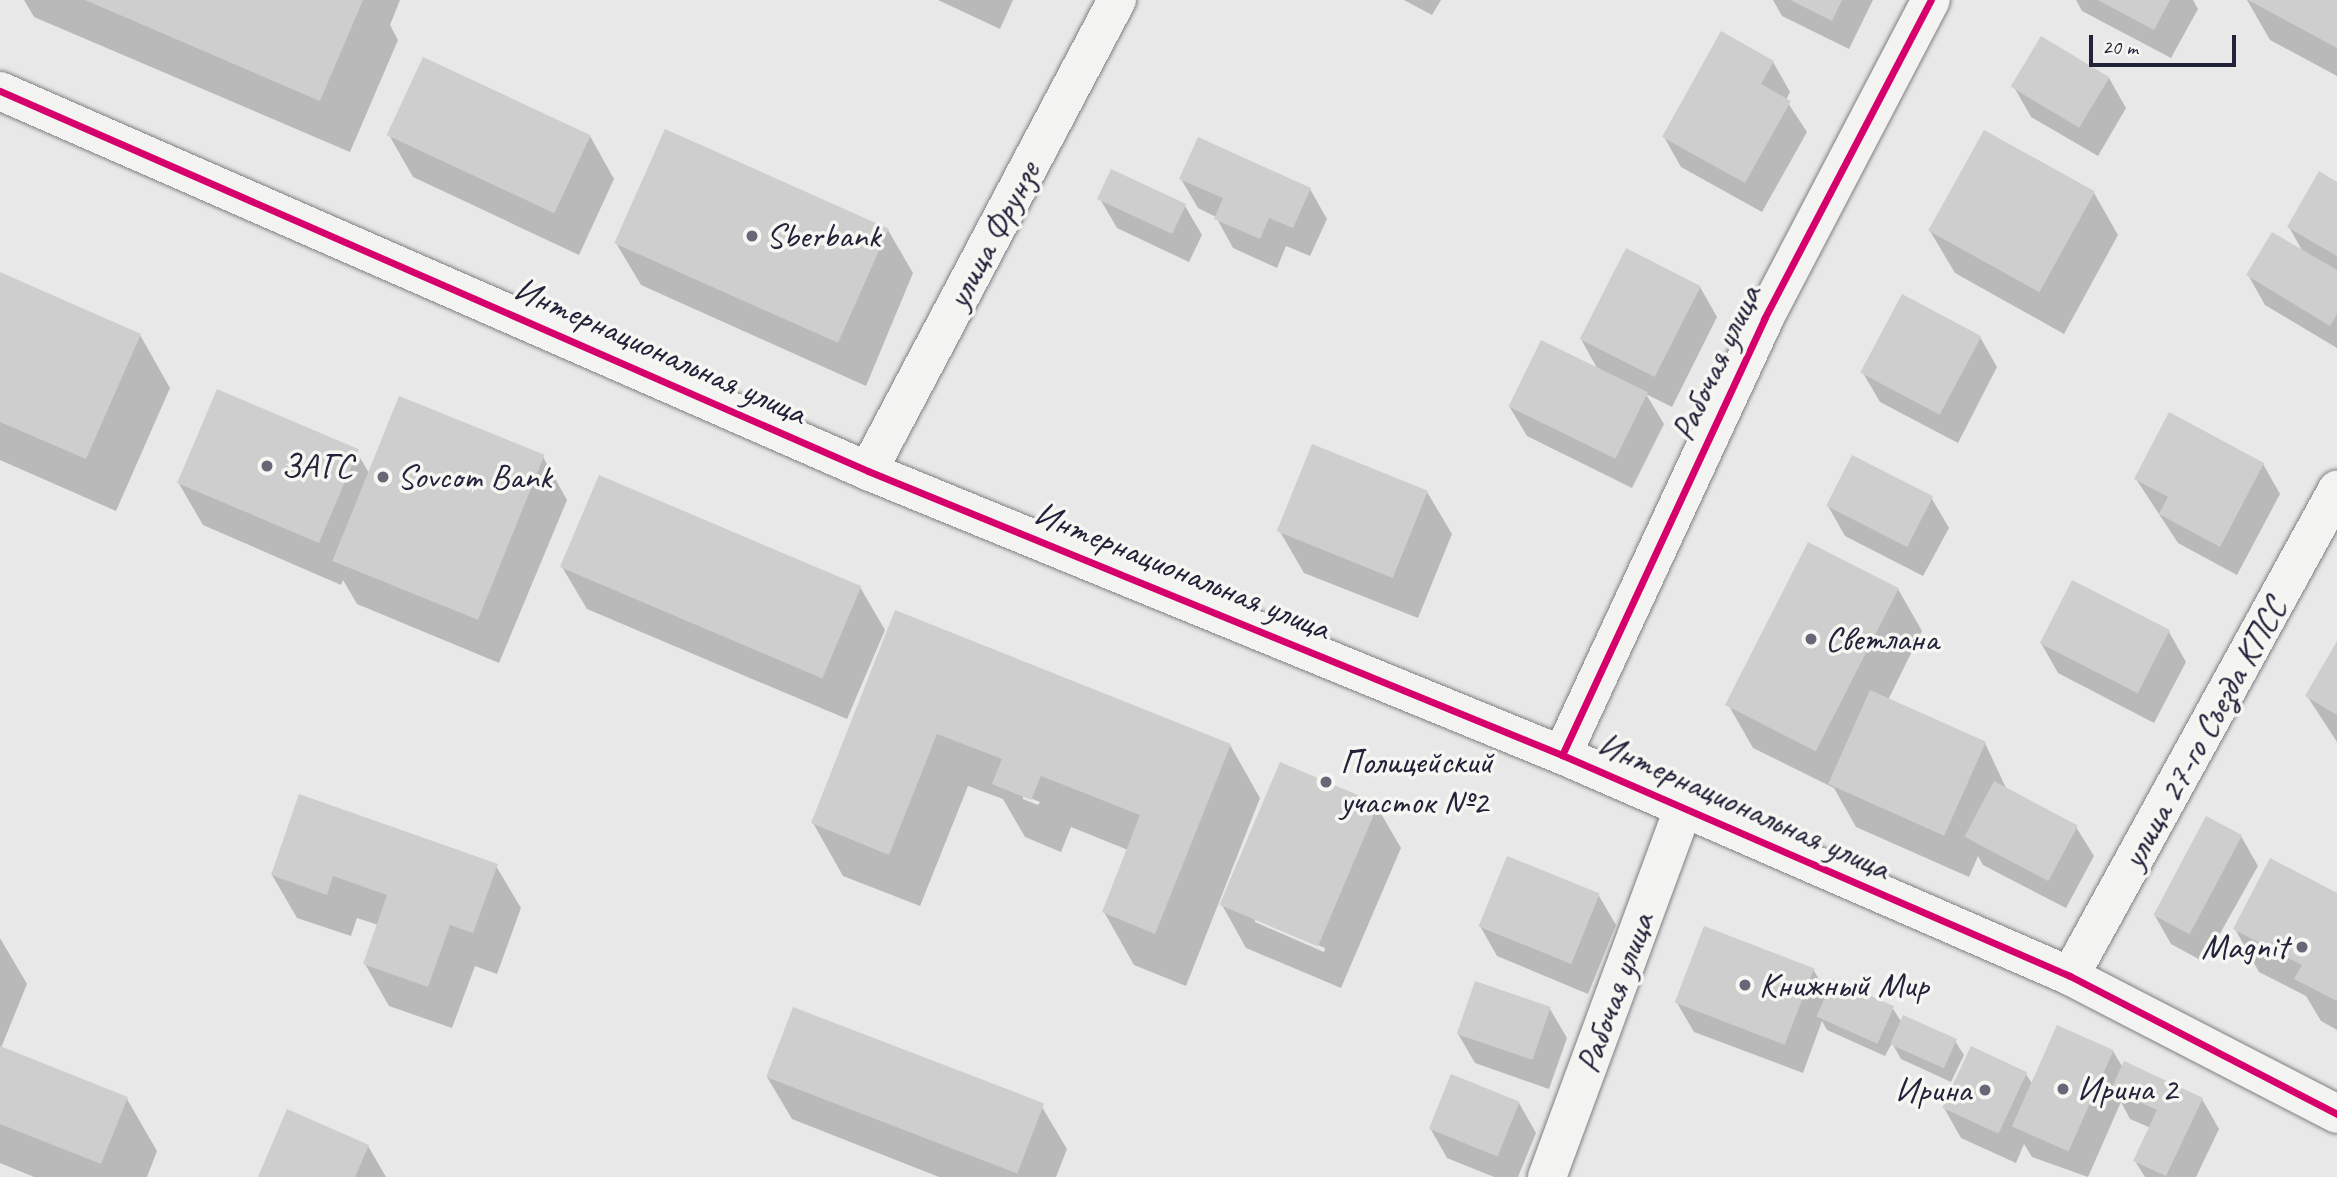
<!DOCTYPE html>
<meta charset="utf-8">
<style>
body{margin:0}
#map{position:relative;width:2337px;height:1177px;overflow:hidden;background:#e8e8e8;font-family:Caveat,sans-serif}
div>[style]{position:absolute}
.shadow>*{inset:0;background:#0003}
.building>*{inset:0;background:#cececf;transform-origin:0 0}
.roads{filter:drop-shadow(0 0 2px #808084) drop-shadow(0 0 2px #808084)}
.minor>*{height:38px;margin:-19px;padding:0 19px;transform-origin:19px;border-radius:19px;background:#f3f3f1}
.tertiary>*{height:38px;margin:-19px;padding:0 19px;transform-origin:19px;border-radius:19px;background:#f3f3f1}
.cycleway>*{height:7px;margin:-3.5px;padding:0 3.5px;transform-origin:3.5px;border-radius:3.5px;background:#d6006c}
.dots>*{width:19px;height:19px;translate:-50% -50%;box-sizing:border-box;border:4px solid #f6f6f2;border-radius:50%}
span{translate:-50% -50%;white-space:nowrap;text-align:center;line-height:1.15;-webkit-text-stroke:7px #f6f6f2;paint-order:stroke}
.street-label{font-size:35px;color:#22223b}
.poi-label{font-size:35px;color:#22223b}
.left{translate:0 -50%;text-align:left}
.right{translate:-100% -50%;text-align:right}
.scale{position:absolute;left:2089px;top:35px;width:147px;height:32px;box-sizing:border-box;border:4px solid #22223b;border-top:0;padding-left:9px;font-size:21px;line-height:24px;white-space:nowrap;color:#22223b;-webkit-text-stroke:5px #f6f6f2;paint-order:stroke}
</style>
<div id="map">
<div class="shadow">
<i style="clip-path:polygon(24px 0,400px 0,390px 25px,398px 40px,350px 152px,34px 17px)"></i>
<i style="clip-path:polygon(938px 0,1013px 0,1000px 29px)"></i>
<i style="clip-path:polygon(1404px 0,1441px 0,1432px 15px)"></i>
<i style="clip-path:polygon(1773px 0,1873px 0,1849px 49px,1782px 16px)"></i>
<i style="clip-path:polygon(2076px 0,2193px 0,2198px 9px,2171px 58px,2082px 11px)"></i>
<i style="clip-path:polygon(2247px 0,2337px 0,2337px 76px,2270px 40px)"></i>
<i style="clip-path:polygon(1773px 62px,1790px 92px,1786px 100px,1807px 132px,1762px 212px,1681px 167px,1664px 137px)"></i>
<i style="clip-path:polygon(2109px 78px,2126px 108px,2098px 156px,2031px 117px,2014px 87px)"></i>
<i style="clip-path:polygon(389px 135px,590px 136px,614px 179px,579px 255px,413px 177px)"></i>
<i style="clip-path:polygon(1181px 179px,1310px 189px,1327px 219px,1310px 256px,1286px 246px,1277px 268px,1233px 248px,1216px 217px,1198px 208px)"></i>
<i style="clip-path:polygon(2337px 184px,2337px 348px,2265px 305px,2248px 275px,2303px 252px,2289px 227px)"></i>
<i style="clip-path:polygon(2094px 193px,2118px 235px,2064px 334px,1955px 273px,1930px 231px)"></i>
<i style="clip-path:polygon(1100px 199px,1185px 206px,1202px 235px,1189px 262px,1117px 228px)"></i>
<i style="clip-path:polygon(888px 230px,913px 273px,866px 386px,641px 285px,616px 243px)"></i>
<i style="clip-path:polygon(0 274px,140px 335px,170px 388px,116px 511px,0 460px)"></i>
<i style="clip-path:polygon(1700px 287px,1717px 317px,1672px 407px,1646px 394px,1664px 424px,1632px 488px,1527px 436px,1509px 406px,1598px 370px,1581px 339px)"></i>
<i style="clip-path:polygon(1980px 337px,1997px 367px,1958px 443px,1880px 402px,1863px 373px)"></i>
<i style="clip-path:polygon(356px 451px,369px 473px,543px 457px,567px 500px,499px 663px,357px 604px,343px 580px,341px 585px,203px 525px,178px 482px)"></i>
<i style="clip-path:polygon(2263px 464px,2280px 494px,2237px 575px,2178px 543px,2136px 479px)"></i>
<i style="clip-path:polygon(1427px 492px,1452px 534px,1418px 618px,1304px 573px,1279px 530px)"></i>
<i style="clip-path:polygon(1932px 499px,1949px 528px,1923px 576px,1845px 536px,1828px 506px)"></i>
<i style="clip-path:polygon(562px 567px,860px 587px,885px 630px,847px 719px,587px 609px)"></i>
<i style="clip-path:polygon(1898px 589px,1922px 631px,1888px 700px,1985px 743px,2007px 790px,2076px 827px,2094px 856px,2066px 908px,1983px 865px,1978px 856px,1969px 877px,1856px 827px,1834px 788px,1753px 748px,1729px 706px)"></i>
<i style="clip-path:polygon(evenodd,896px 613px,1230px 745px,1260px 798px,1186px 986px,1134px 965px,1104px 912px,1128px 850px,1071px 827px,1061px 852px,1025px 837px,1003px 799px,968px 786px,920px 906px,843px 876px,813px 823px,896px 613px,1023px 795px,1040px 802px,1038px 805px,1023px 799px,1023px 795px)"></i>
<i style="clip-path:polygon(2169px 632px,2186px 662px,2154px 723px,2058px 673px,2041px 643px)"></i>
<i style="clip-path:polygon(2337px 644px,2337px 742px,2307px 696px)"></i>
<i style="clip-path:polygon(evenodd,1376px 805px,1401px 848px,1341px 988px,1246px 948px,1222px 905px,1376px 805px,1255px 918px,1325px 948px,1324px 952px,1255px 922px,1255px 918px)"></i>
<i style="clip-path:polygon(2241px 836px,2258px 866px,2204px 962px,2171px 944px,2154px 914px)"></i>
<i style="clip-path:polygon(496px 866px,521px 908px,497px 974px,475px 966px,452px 1028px,389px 1006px,365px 964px,378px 925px,357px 918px,351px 936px,297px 918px,272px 875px)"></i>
<i style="clip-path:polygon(2337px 895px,2337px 1030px,2321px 1021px,2306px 996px,2259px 972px,2235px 929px)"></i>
<i style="clip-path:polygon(1599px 896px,1616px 925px,1588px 994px,1497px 956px,1480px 926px)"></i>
<i style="clip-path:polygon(0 938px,27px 984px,1px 1048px,127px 1099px,157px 1151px,147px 1177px,34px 1177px,0 1163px)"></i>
<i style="clip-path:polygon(1813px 969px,1828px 995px,1892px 1007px,1902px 1023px,1955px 1041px,1964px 1055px,1951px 1082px,1901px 1059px,1892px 1043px,1885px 1056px,1827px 1030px,1822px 1021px,1803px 1073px,1694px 1032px,1677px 1003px)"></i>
<i style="clip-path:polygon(1550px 1009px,1567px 1038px,1549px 1089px,1475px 1063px,1458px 1034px)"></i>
<i style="clip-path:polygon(2113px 1051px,2123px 1068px,2202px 1099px,2219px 1129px,2196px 1177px,2145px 1177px,2135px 1161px,2151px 1128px,2130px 1119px,2121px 1102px,2088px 1177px,2032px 1157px,2024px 1144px,2016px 1163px,1961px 1138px,1944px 1108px,2026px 1074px,2033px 1085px)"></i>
<i style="clip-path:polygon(767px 1077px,1042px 1107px,1067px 1149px,1056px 1177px,939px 1177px,792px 1119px)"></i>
<i style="clip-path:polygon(1519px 1103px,1536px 1133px,1518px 1177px,1494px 1177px,1447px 1158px,1430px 1128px)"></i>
<i style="clip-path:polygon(368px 1146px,386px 1177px,260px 1177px)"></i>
</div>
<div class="building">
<i style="clip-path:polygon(85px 0,363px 0,320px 101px)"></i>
<i style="clip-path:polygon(1790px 0,1842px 0,1832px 21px)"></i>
<i style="clip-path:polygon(2098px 0,2170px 0,2154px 30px)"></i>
<i style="clip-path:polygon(2248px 0,2337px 0,2337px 48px)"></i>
<i style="clip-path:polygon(1721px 31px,1774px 61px,1761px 84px,1791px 101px,1745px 183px,1662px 137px)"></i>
<i style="left:2041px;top:36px;width:80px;height:59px;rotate:31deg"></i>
<i style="left:423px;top:57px;width:185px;height:86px;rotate:25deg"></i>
<i style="left:665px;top:129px;width:245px;height:125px;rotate:24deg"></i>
<i style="left:1984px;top:130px;width:127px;height:115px;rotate:29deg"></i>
<i style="clip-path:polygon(1198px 137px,1311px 188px,1293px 228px,1269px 218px,1260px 239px,1214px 219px,1223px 198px,1179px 179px)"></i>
<i style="left:1111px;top:169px;width:83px;height:33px;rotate:25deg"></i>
<i style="clip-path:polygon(2319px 171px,2337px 182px,2337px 256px,2287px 227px)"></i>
<i style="clip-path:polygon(2272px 232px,2337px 270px,2337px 314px,2330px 326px,2246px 275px)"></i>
<i style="left:1626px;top:248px;width:84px;height:102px;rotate:27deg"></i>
<i style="clip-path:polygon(0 272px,141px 334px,86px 459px,0 422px)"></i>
<i style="left:1902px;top:294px;width:90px;height:89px;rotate:28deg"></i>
<i style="left:1541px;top:340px;width:119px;height:74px;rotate:26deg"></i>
<i style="left:217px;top:389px;width:154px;height:102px;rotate:23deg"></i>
<i style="left:399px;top:396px;width:157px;height:178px;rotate:22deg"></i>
<i style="clip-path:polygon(2169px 412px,2264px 463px,2220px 547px,2159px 514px,2168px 497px,2134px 479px)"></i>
<i style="left:1312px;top:444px;width:125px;height:94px;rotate:22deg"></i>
<i style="left:1852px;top:455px;width:91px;height:57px;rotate:27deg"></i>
<i style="left:599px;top:475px;width:285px;height:100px;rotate:23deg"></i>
<i style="left:1808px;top:542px;width:102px;height:183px;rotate:27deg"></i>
<i style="left:2072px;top:580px;width:110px;height:71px;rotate:27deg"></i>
<i style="clip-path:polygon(895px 610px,1231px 744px,1155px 934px,1102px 912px,1140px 815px,1041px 776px,1031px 800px,992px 784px,1002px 759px,937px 734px,889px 855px,811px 823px)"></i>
<i style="clip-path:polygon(2337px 641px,2337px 715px,2305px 696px)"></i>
<i style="left:1870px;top:690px;width:127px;height:103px;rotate:24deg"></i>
<i style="left:1280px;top:762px;width:107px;height:155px;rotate:23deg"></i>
<i style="left:1994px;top:781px;width:95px;height:63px;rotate:28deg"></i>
<i style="clip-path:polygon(299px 794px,498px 864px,473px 933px,450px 925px,428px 987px,363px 964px,387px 895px,333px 876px,327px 895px,271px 875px)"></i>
<i style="left:2206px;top:816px;width:41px;height:112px;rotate:28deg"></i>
<i style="left:1507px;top:856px;width:100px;height:76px;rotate:22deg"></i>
<i style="clip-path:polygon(2270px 858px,2337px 893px,2337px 1001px,2294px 979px,2302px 965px,2233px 929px)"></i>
<i style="left:1704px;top:926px;width:118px;height:82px;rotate:21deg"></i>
<i style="left:1833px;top:979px;width:67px;height:41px;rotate:24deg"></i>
<i style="left:1475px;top:981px;width:80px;height:56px;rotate:19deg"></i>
<i style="left:793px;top:1007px;width:269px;height:75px;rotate:21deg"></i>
<i style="left:1903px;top:1015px;width:59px;height:32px;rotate:24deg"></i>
<i style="left:2057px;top:1025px;width:62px;height:111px;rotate:24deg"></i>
<i style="clip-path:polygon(0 1046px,128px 1097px,101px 1164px,0 1124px)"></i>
<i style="left:1971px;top:1046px;width:62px;height:68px;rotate:25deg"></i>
<i style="clip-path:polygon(2124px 1061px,2203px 1098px,2166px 1176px,2133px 1161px,2157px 1110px,2111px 1089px)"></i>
<i style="left:1451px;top:1074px;width:74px;height:59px;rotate:22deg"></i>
<i style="clip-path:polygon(287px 1109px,369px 1145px,355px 1177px,258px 1177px)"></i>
</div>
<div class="roads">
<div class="minor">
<i style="left:868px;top:471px;width:533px;rotate:-62.14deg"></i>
<i style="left:1562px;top:755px;width:481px;rotate:-65.1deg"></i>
<i style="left:1764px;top:319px;width:360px;rotate:-62.4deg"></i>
<i style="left:2070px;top:976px;width:555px;rotate:-61.22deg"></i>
<i style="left:1547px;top:1177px;width:391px;rotate:-69.7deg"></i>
</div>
<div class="tertiary">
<i style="left:0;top:91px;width:948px;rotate:23.64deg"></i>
<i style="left:868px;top:471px;width:750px;rotate:22.26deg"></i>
<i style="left:1562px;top:755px;width:554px;rotate:23.51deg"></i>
<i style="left:2070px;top:976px;width:301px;rotate:27.3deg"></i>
</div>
</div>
<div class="cycleway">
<i style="left:0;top:91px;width:948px;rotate:23.64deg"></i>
<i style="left:868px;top:471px;width:750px;rotate:22.26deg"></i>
<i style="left:1562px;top:755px;width:554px;rotate:23.51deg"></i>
<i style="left:2070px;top:976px;width:301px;rotate:27.3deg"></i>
<i style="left:1562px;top:755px;width:481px;rotate:-65.1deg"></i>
<i style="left:1764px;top:319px;width:360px;rotate:-62.4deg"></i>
</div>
<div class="dots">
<i style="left:752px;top:236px;background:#676778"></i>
<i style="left:267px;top:466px;background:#676778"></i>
<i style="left:383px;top:477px;background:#676778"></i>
<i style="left:1811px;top:639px;background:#676778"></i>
<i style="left:1326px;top:782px;background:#676778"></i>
<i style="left:2302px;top:947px;background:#676778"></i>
<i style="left:1745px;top:985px;background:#676778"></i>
<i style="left:2063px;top:1089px;background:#676778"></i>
<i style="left:1985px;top:1090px;background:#676778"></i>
</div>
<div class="street-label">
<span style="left:993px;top:235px;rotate:-62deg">улица Фрунзе</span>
<span style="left:660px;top:351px;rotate:24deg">Интернациональная улица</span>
<span style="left:1716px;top:363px;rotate:-65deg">Рабочая улица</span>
<span style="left:1182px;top:571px;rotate:22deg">Интернациональная улица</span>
<span style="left:2204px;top:733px;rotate:-61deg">улица 27-го Съезда КПСС</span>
<span style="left:1744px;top:806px;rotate:24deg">Интернациональная улица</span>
<span style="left:1615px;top:993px;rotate:-70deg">Рабочая улица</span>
</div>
<div class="poi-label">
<span class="left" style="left:766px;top:236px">Sberbank</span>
<span class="left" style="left:281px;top:466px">ЗАГС</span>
<span class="left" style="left:397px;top:477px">Sovcom Bank</span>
<span class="left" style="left:1825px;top:639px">Светлана</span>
<span class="left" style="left:1340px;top:782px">Полицейский<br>участок №2</span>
<span class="right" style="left:2288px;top:947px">Magnit</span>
<span class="left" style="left:1759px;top:985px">Книжный Мир</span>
<span class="left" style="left:2077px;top:1089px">Ирина 2</span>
<span class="right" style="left:1971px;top:1090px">Ирина</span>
</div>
<div class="scale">20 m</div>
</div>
